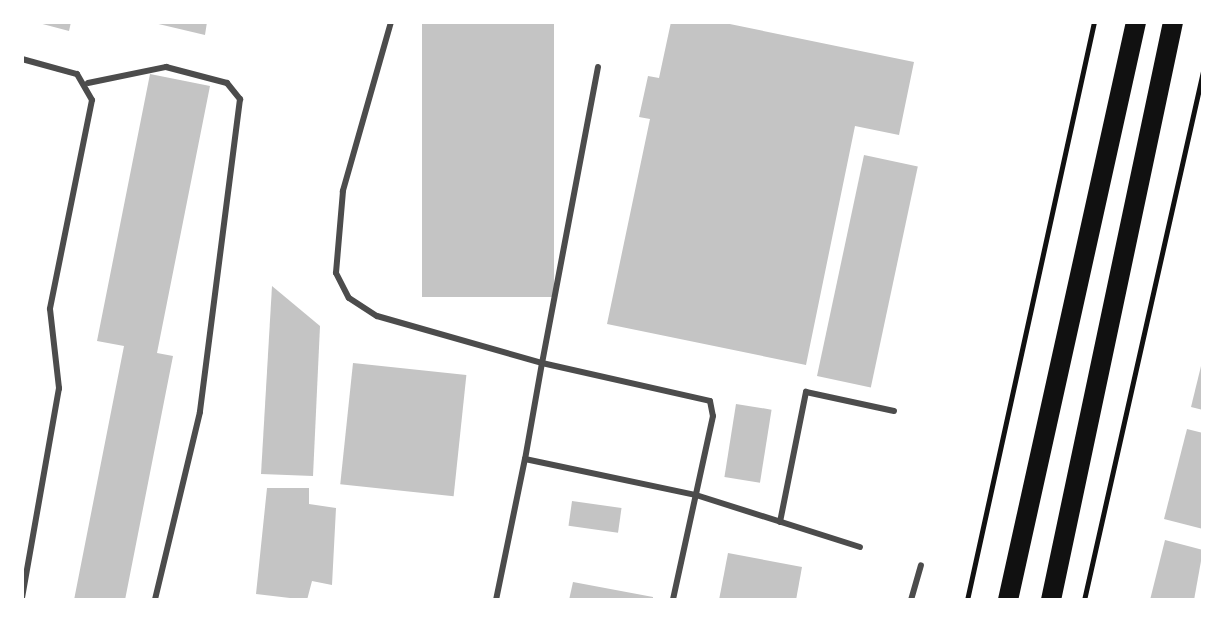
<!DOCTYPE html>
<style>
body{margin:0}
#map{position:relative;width:1225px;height:622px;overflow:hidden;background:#fff;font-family:"PT Sans Narrow",sans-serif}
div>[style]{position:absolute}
.building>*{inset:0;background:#c4c4c4;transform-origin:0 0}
.path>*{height:5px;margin:-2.5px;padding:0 2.5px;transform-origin:2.5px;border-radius:2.5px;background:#111}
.service>*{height:6px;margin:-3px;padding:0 3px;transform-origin:3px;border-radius:3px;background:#4c4c4c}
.primary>*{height:20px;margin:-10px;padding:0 10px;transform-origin:10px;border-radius:10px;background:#111}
span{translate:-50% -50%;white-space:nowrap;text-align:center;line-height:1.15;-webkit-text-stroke:8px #fff;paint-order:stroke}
.frame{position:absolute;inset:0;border:24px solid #fff;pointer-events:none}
</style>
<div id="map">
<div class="building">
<i style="clip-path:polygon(35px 22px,71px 22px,69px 31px)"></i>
<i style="clip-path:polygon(150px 22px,207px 22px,205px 35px)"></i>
<i style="left:422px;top:22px;width:132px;height:275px"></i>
<i style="clip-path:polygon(671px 22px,720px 22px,914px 62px,899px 135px,855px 126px,806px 365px,607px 324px,650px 119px,639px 117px,648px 76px,659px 78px)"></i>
<i style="clip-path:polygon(150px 74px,210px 86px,157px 353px,173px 356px,125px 600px,74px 600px,124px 346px,97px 341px)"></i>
<i style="left:864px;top:155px;width:55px;height:226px;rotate:12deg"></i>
<i style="clip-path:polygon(272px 286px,320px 326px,313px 476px,261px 474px)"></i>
<i style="clip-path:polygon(1202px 362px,1203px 362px,1203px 410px,1191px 407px)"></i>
<i style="left:353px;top:363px;width:114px;height:122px;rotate:6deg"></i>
<i style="left:736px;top:404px;width:36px;height:74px;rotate:9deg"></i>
<i style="clip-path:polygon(1187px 429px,1203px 433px,1203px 529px,1164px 519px)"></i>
<i style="clip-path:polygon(267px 488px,309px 488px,309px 504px,336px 508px,332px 585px,312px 581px,307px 600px,256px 594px)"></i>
<i style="left:572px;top:501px;width:50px;height:25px;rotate:8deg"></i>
<i style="clip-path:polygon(1165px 540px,1203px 550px,1194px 600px,1150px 600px)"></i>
<i style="clip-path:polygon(728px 553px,802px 567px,796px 600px,719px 600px)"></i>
<i style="clip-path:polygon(573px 582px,653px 597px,653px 600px,569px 600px)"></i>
</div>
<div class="path">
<i style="left:967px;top:600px;width:592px;rotate:-77.61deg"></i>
<i style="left:1084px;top:600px;width:542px;rotate:-77.32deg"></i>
</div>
<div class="service">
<i style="left:391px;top:22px;width:176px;rotate:105.9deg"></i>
<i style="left:343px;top:191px;width:82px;rotate:94.9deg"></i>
<i style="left:336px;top:273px;width:28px;rotate:63deg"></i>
<i style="left:349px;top:298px;width:33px;rotate:33deg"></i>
<i style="left:377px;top:316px;width:172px;rotate:15.9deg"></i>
<i style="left:542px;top:363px;width:97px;rotate:100deg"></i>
<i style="left:525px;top:459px;width:175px;rotate:11.9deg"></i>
<i style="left:696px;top:495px;width:172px;rotate:17.6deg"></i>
<i style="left:22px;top:59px;width:57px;rotate:15.3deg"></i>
<i style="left:77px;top:74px;width:30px;rotate:60deg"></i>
<i style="left:92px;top:100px;width:213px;rotate:101.4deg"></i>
<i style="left:50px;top:309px;width:80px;rotate:83.5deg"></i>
<i style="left:59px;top:388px;width:213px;rotate:100deg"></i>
<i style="left:598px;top:67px;width:301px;rotate:100.7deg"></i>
<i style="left:542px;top:363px;width:172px;rotate:12.7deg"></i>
<i style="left:710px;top:401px;width:15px;rotate:79deg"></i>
<i style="left:713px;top:416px;width:188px;rotate:102.3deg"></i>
<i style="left:88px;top:83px;width:80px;rotate:-11.6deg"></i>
<i style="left:166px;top:67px;width:63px;rotate:14.7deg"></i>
<i style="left:227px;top:83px;width:21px;rotate:51deg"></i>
<i style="left:240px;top:99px;width:316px;rotate:97.3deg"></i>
<i style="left:200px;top:412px;width:193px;rotate:103.5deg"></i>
<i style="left:780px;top:522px;width:133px;rotate:-78.7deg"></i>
<i style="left:806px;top:392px;width:90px;rotate:12.2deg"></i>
<i style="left:496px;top:600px;width:144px;rotate:-78.4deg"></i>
<i style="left:911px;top:600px;width:36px;rotate:-74deg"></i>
</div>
<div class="primary">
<i style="left:1008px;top:600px;width:592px;rotate:-77.51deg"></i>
<i style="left:1051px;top:600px;width:591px;rotate:-78.08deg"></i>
</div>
<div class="frame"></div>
</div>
